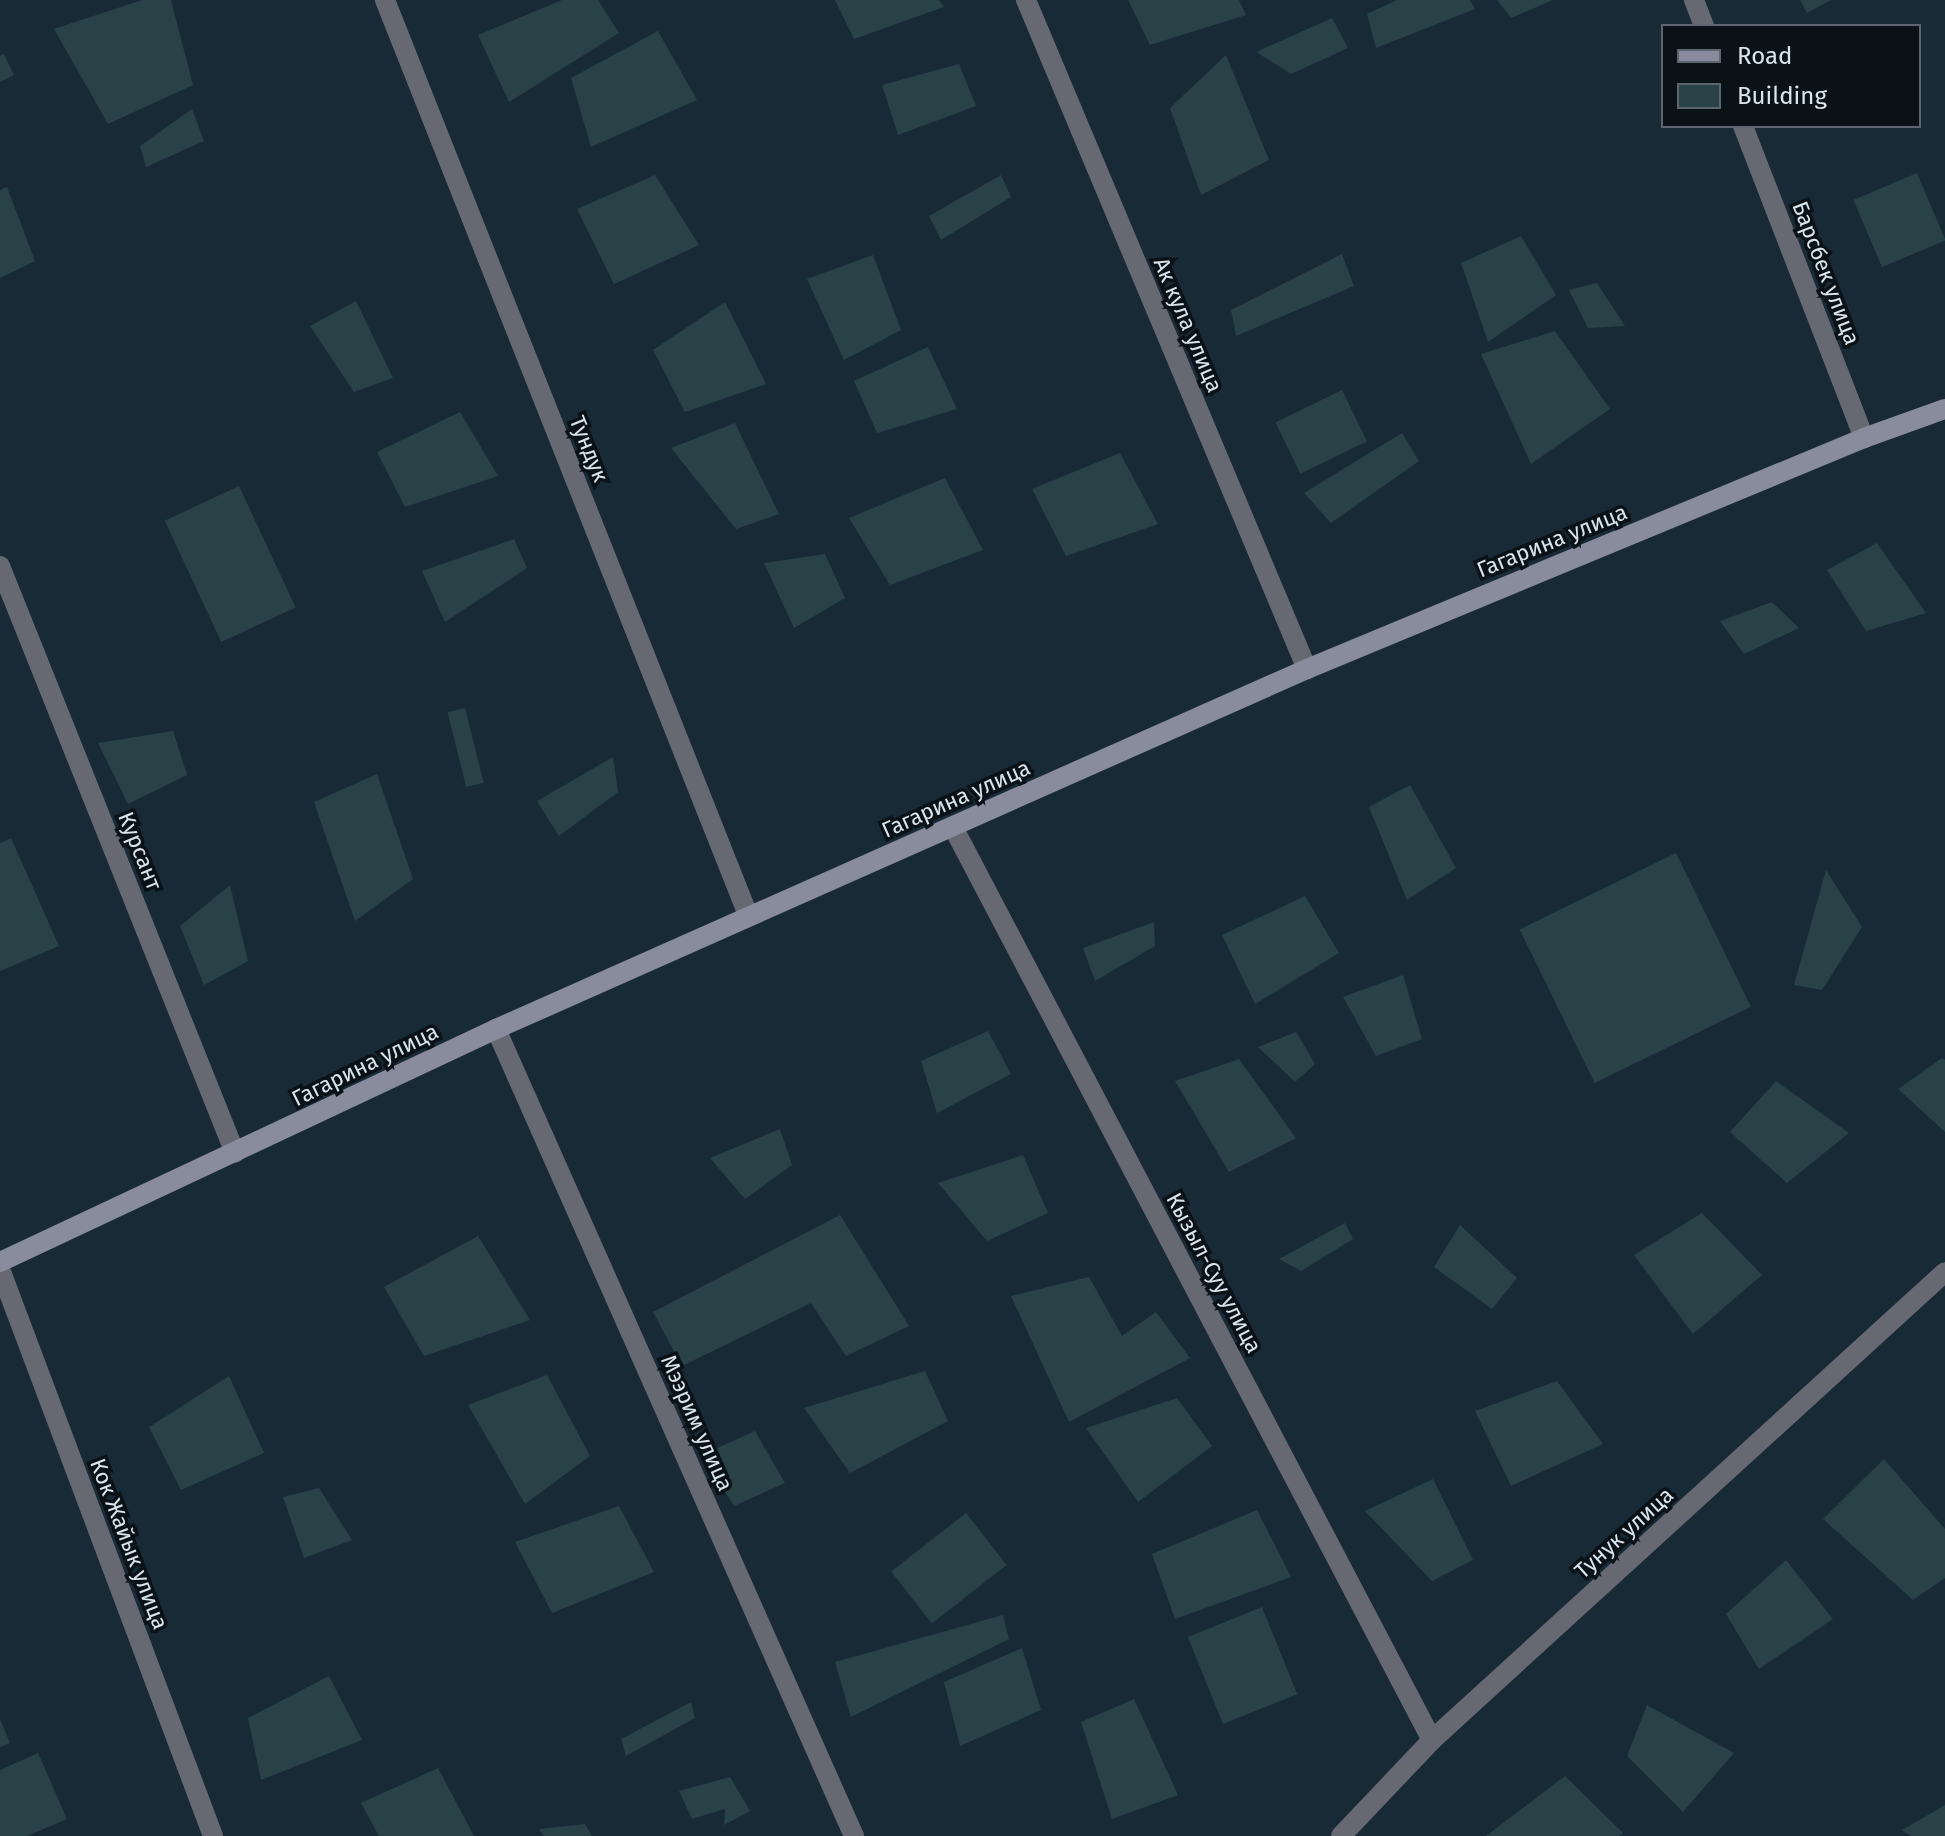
<!DOCTYPE html>
<meta charset="utf-8">
<style>
body{margin:0}
#map{position:relative;width:1945px;height:1836px;overflow:hidden;background:#192a37;font-family:"Fira Sans",sans-serif}
div>[style]{position:absolute}
.building>*{inset:0;background:#284248;transform-origin:0 0}
.minor>*{height:20px;margin:-10px;padding:0 10px;transform-origin:10px;border-radius:10px;background:#666872}
.secondary>*{height:20px;margin:-10px;padding:0 10px;transform-origin:10px;border-radius:10px;background:#898c9c}
span{translate:-50% -50%;white-space:nowrap;text-align:center;line-height:1.15;-webkit-text-stroke:7px #0a1218;paint-order:stroke}
.street-label{font-size:22px;color:#dae5ee}
.legend{position:absolute;left:1661px;top:24px;width:260px;height:104px;box-sizing:border-box;background:#0a1218;border:2px solid #5d666e;margin:0;padding:10px 14px;list-style:none;font-size:24px;color:#dae5ee}
.legend li{display:flex;align-items:center;gap:16px;height:40px}
.legend b{width:40px;border:2px solid #5d666e}
</style>
<div id="map">
<div class="building">
<i style="clip-path:polygon(142px 0,171px 0,193px 85px,108px 124px,54px 29px)"></i>
<i style="clip-path:polygon(562px 0,598px 0,619px 33px,509px 102px,478px 35px)"></i>
<i style="clip-path:polygon(835px 0,939px 0,944px 7px,854px 39px)"></i>
<i style="clip-path:polygon(1128px 0,1239px 0,1246px 15px,1150px 45px)"></i>
<i style="clip-path:polygon(1397px 0,1470px 0,1475px 9px,1376px 48px,1367px 14px)"></i>
<i style="clip-path:polygon(1497px 0,1553px 0,1511px 18px)"></i>
<i style="clip-path:polygon(1800px 0,1831px 0,1807px 13px)"></i>
<i style="clip-path:polygon(1332px 18px,1348px 48px,1291px 74px,1256px 52px)"></i>
<i style="clip-path:polygon(658px 31px,697px 100px,591px 147px,571px 78px)"></i>
<i style="clip-path:polygon(4px 54px,14px 75px,0 82px,0 56px)"></i>
<i style="clip-path:polygon(1226px 55px,1269px 160px,1201px 195px,1170px 108px)"></i>
<i style="clip-path:polygon(959px 64px,976px 106px,898px 135px,882px 85px)"></i>
<i style="clip-path:polygon(192px 109px,204px 141px,146px 167px,140px 146px)"></i>
<i style="left:1917px;top:173px;width:73px;height:69px;rotate:67deg"></i>
<i style="clip-path:polygon(655px 175px,699px 245px,614px 284px,577px 209px)"></i>
<i style="clip-path:polygon(1001px 175px,1011px 197px,941px 240px,929px 216px)"></i>
<i style="clip-path:polygon(7px 187px,35px 261px,0 278px,0 190px)"></i>
<i style="clip-path:polygon(1521px 236px,1556px 295px,1488px 342px,1461px 263px)"></i>
<i style="clip-path:polygon(1342px 254px,1354px 286px,1236px 336px,1231px 310px)"></i>
<i style="clip-path:polygon(873px 255px,901px 330px,844px 360px,807px 279px)"></i>
<i style="clip-path:polygon(1597px 283px,1625px 326px,1588px 328px,1569px 290px)"></i>
<i style="clip-path:polygon(356px 301px,393px 378px,354px 392px,310px 326px)"></i>
<i style="clip-path:polygon(725px 302px,766px 384px,685px 412px,653px 350px)"></i>
<i style="clip-path:polygon(1555px 331px,1610px 409px,1531px 464px,1481px 354px)"></i>
<i style="clip-path:polygon(928px 347px,957px 409px,877px 433px,854px 381px)"></i>
<i style="left:1342px;top:390px;width:57px;height:74px;rotate:64deg"></i>
<i style="clip-path:polygon(460px 412px,498px 476px,405px 507px,377px 452px)"></i>
<i style="clip-path:polygon(735px 423px,779px 514px,736px 529px,671px 448px)"></i>
<i style="clip-path:polygon(1402px 433px,1419px 461px,1331px 523px,1304px 493px)"></i>
<i style="clip-path:polygon(1120px 453px,1158px 524px,1066px 556px,1032px 489px)"></i>
<i style="clip-path:polygon(945px 478px,983px 550px,890px 585px,849px 518px)"></i>
<i style="left:239px;top:486px;width:134px;height:82px;rotate:65deg"></i>
<i style="clip-path:polygon(514px 539px,527px 568px,445px 622px,422px 571px)"></i>
<i style="clip-path:polygon(1877px 543px,1926px 613px,1866px 631px,1827px 570px)"></i>
<i style="clip-path:polygon(825px 554px,845px 598px,794px 628px,764px 563px)"></i>
<i style="clip-path:polygon(1772px 602px,1799px 628px,1744px 654px,1720px 621px)"></i>
<i style="left:465px;top:708px;width:77px;height:18px;rotate:76deg"></i>
<i style="clip-path:polygon(173px 731px,187px 775px,128px 804px,98px 743px)"></i>
<i style="clip-path:polygon(613px 757px,618px 792px,559px 836px,537px 801px)"></i>
<i style="clip-path:polygon(377px 774px,413px 879px,355px 921px,314px 802px)"></i>
<i style="clip-path:polygon(1410px 785px,1456px 868px,1407px 900px,1369px 807px)"></i>
<i style="clip-path:polygon(11px 838px,59px 946px,0 971px,0 843px)"></i>
<i style="left:1676px;top:853px;width:171px;height:174px;rotate:64deg"></i>
<i style="clip-path:polygon(1826px 870px,1862px 927px,1822px 990px,1794px 985px)"></i>
<i style="clip-path:polygon(230px 885px,248px 961px,204px 985px,180px 926px)"></i>
<i style="clip-path:polygon(1305px 896px,1339px 953px,1255px 1004px,1222px 935px)"></i>
<i style="clip-path:polygon(1154px 922px,1155px 946px,1095px 981px,1083px 948px)"></i>
<i style="clip-path:polygon(1403px 975px,1422px 1039px,1376px 1056px,1343px 997px)"></i>
<i style="clip-path:polygon(988px 1031px,1011px 1074px,937px 1113px,921px 1061px)"></i>
<i style="clip-path:polygon(1296px 1032px,1315px 1064px,1295px 1082px,1258px 1047px)"></i>
<i style="clip-path:polygon(1942px 1058px,1945px 1060px,1945px 1132px,1898px 1089px)"></i>
<i style="clip-path:polygon(1239px 1059px,1296px 1138px,1229px 1172px,1175px 1081px)"></i>
<i style="clip-path:polygon(1776px 1081px,1849px 1133px,1787px 1183px,1730px 1132px)"></i>
<i style="clip-path:polygon(780px 1129px,792px 1165px,745px 1199px,710px 1158px)"></i>
<i style="clip-path:polygon(1023px 1155px,1048px 1213px,987px 1241px,938px 1183px)"></i>
<i style="clip-path:polygon(1702px 1213px,1762px 1275px,1693px 1334px,1634px 1255px)"></i>
<i style="clip-path:polygon(840px 1215px,909px 1326px,846px 1356px,811px 1303px,682px 1366px,653px 1312px)"></i>
<i style="clip-path:polygon(1345px 1223px,1353px 1239px,1301px 1271px,1279px 1259px)"></i>
<i style="clip-path:polygon(1460px 1225px,1517px 1278px,1492px 1309px,1434px 1267px)"></i>
<i style="clip-path:polygon(478px 1236px,530px 1320px,424px 1356px,384px 1287px)"></i>
<i style="clip-path:polygon(1089px 1277px,1122px 1336px,1156px 1312px,1190px 1358px,1069px 1422px,1011px 1296px)"></i>
<i style="clip-path:polygon(925px 1371px,948px 1421px,850px 1473px,804px 1408px)"></i>
<i style="clip-path:polygon(547px 1375px,590px 1456px,525px 1504px,468px 1405px)"></i>
<i style="clip-path:polygon(229px 1376px,264px 1453px,181px 1490px,149px 1427px)"></i>
<i style="clip-path:polygon(1557px 1381px,1603px 1444px,1511px 1486px,1475px 1411px)"></i>
<i style="clip-path:polygon(1177px 1398px,1212px 1446px,1138px 1502px,1086px 1428px)"></i>
<i style="clip-path:polygon(755px 1431px,785px 1483px,734px 1506px,702px 1455px)"></i>
<i style="clip-path:polygon(1884px 1459px,1945px 1529px,1945px 1578px,1913px 1600px,1823px 1519px)"></i>
<i style="clip-path:polygon(1433px 1479px,1473px 1560px,1432px 1581px,1365px 1511px)"></i>
<i style="clip-path:polygon(319px 1488px,352px 1540px,304px 1558px,283px 1497px)"></i>
<i style="clip-path:polygon(619px 1506px,654px 1572px,552px 1613px,515px 1542px)"></i>
<i style="clip-path:polygon(1257px 1510px,1291px 1577px,1175px 1619px,1152px 1554px)"></i>
<i style="left:966px;top:1513px;width:66px;height:95px;rotate:52deg"></i>
<i style="clip-path:polygon(1786px 1560px,1833px 1619px,1759px 1669px,1726px 1614px)"></i>
<i style="left:1262px;top:1607px;width:94px;height:80px;rotate:68deg"></i>
<i style="clip-path:polygon(1003px 1615px,1009px 1639px,851px 1717px,835px 1662px)"></i>
<i style="clip-path:polygon(1022px 1648px,1041px 1710px,960px 1746px,944px 1682px)"></i>
<i style="clip-path:polygon(329px 1676px,362px 1740px,261px 1780px,248px 1718px)"></i>
<i style="clip-path:polygon(1134px 1699px,1178px 1795px,1112px 1819px,1081px 1722px)"></i>
<i style="clip-path:polygon(691px 1702px,695px 1718px,626px 1756px,621px 1739px)"></i>
<i style="clip-path:polygon(1647px 1705px,1734px 1753px,1683px 1812px,1627px 1756px)"></i>
<i style="clip-path:polygon(0 1719px,10px 1743px,0 1747px)"></i>
<i style="clip-path:polygon(38px 1753px,67px 1819px,27px 1836px,0 1836px,0 1770px)"></i>
<i style="clip-path:polygon(438px 1768px,474px 1836px,379px 1836px,361px 1803px)"></i>
<i style="clip-path:polygon(1565px 1776px,1623px 1833px,1619px 1836px,1486px 1836px)"></i>
<i style="clip-path:polygon(730px 1777px,750px 1811px,724px 1825px,725px 1809px,692px 1819px,679px 1791px)"></i>
<i style="clip-path:polygon(1945px 1805px,1945px 1836px,1911px 1836px,1902px 1830px)"></i>
<i style="clip-path:polygon(585px 1824px,592px 1836px,544px 1836px,539px 1829px)"></i>
</div>
<div class="minor">
<i style="left:385px;top:0;width:984px;rotate:68.36deg"></i>
<i style="left:1026px;top:0;width:726px;rotate:67.22deg"></i>
<i style="left:1694px;top:0;width:28px;rotate:69deg"></i>
<i style="left:1743px;top:126px;width:335px;rotate:68.8deg"></i>
<i style="left:0;top:566px;width:632px;rotate:68.18deg"></i>
<i style="left:953px;top:827px;width:1031px;rotate:62.32deg"></i>
<i style="left:496px;top:1029px;width:883px;rotate:66.08deg"></i>
<i style="left:0;top:1269px;width:606px;rotate:69.41deg"></i>
<i style="left:1341px;top:1836px;width:132px;rotate:-46.5deg"></i>
<i style="left:1432px;top:1740px;width:694px;rotate:-42.37deg"></i>
</div>
<div class="secondary">
<i style="left:0;top:1262px;width:548px;rotate:-25.16deg"></i>
<i style="left:496px;top:1029px;width:887px;rotate:-23.94deg"></i>
<i style="left:1307px;top:669px;width:603px;rotate:-22.52deg"></i>
<i style="left:1864px;top:438px;width:86px;rotate:-19.7deg"></i>
</div>
<div class="street-label">
<span style="left:1826px;top:273px;rotate:69deg">Барсбек улица</span>
<span style="left:1188px;top:325px;rotate:67deg">Ак кула улица</span>
<span style="left:589px;top:449px;rotate:68deg">Тундук</span>
<span style="left:1552px;top:541px;rotate:-22deg">Гагарина улица</span>
<span style="left:956px;top:799px;rotate:-24deg">Гагарина улица</span>
<span style="left:140px;top:851px;rotate:68deg">Курсант</span>
<span style="left:365px;top:1065px;rotate:-26deg">Гагарина улица</span>
<span style="left:1214px;top:1273px;rotate:62deg">Кызыл-Суу улица</span>
<span style="left:697px;top:1423px;rotate:66deg">Мээрим улица</span>
<span style="left:1624px;top:1533px;rotate:-42deg">Тунук улица</span>
<span style="left:129px;top:1544px;rotate:69deg">Кок Жайык улица</span>
</div>
<ul class="legend">
<li><b style="height:10px;background:#898c9c"></b>Road</li>
<li><b style="height:22px;background:#284248"></b>Building</li>
</ul>
</div>
